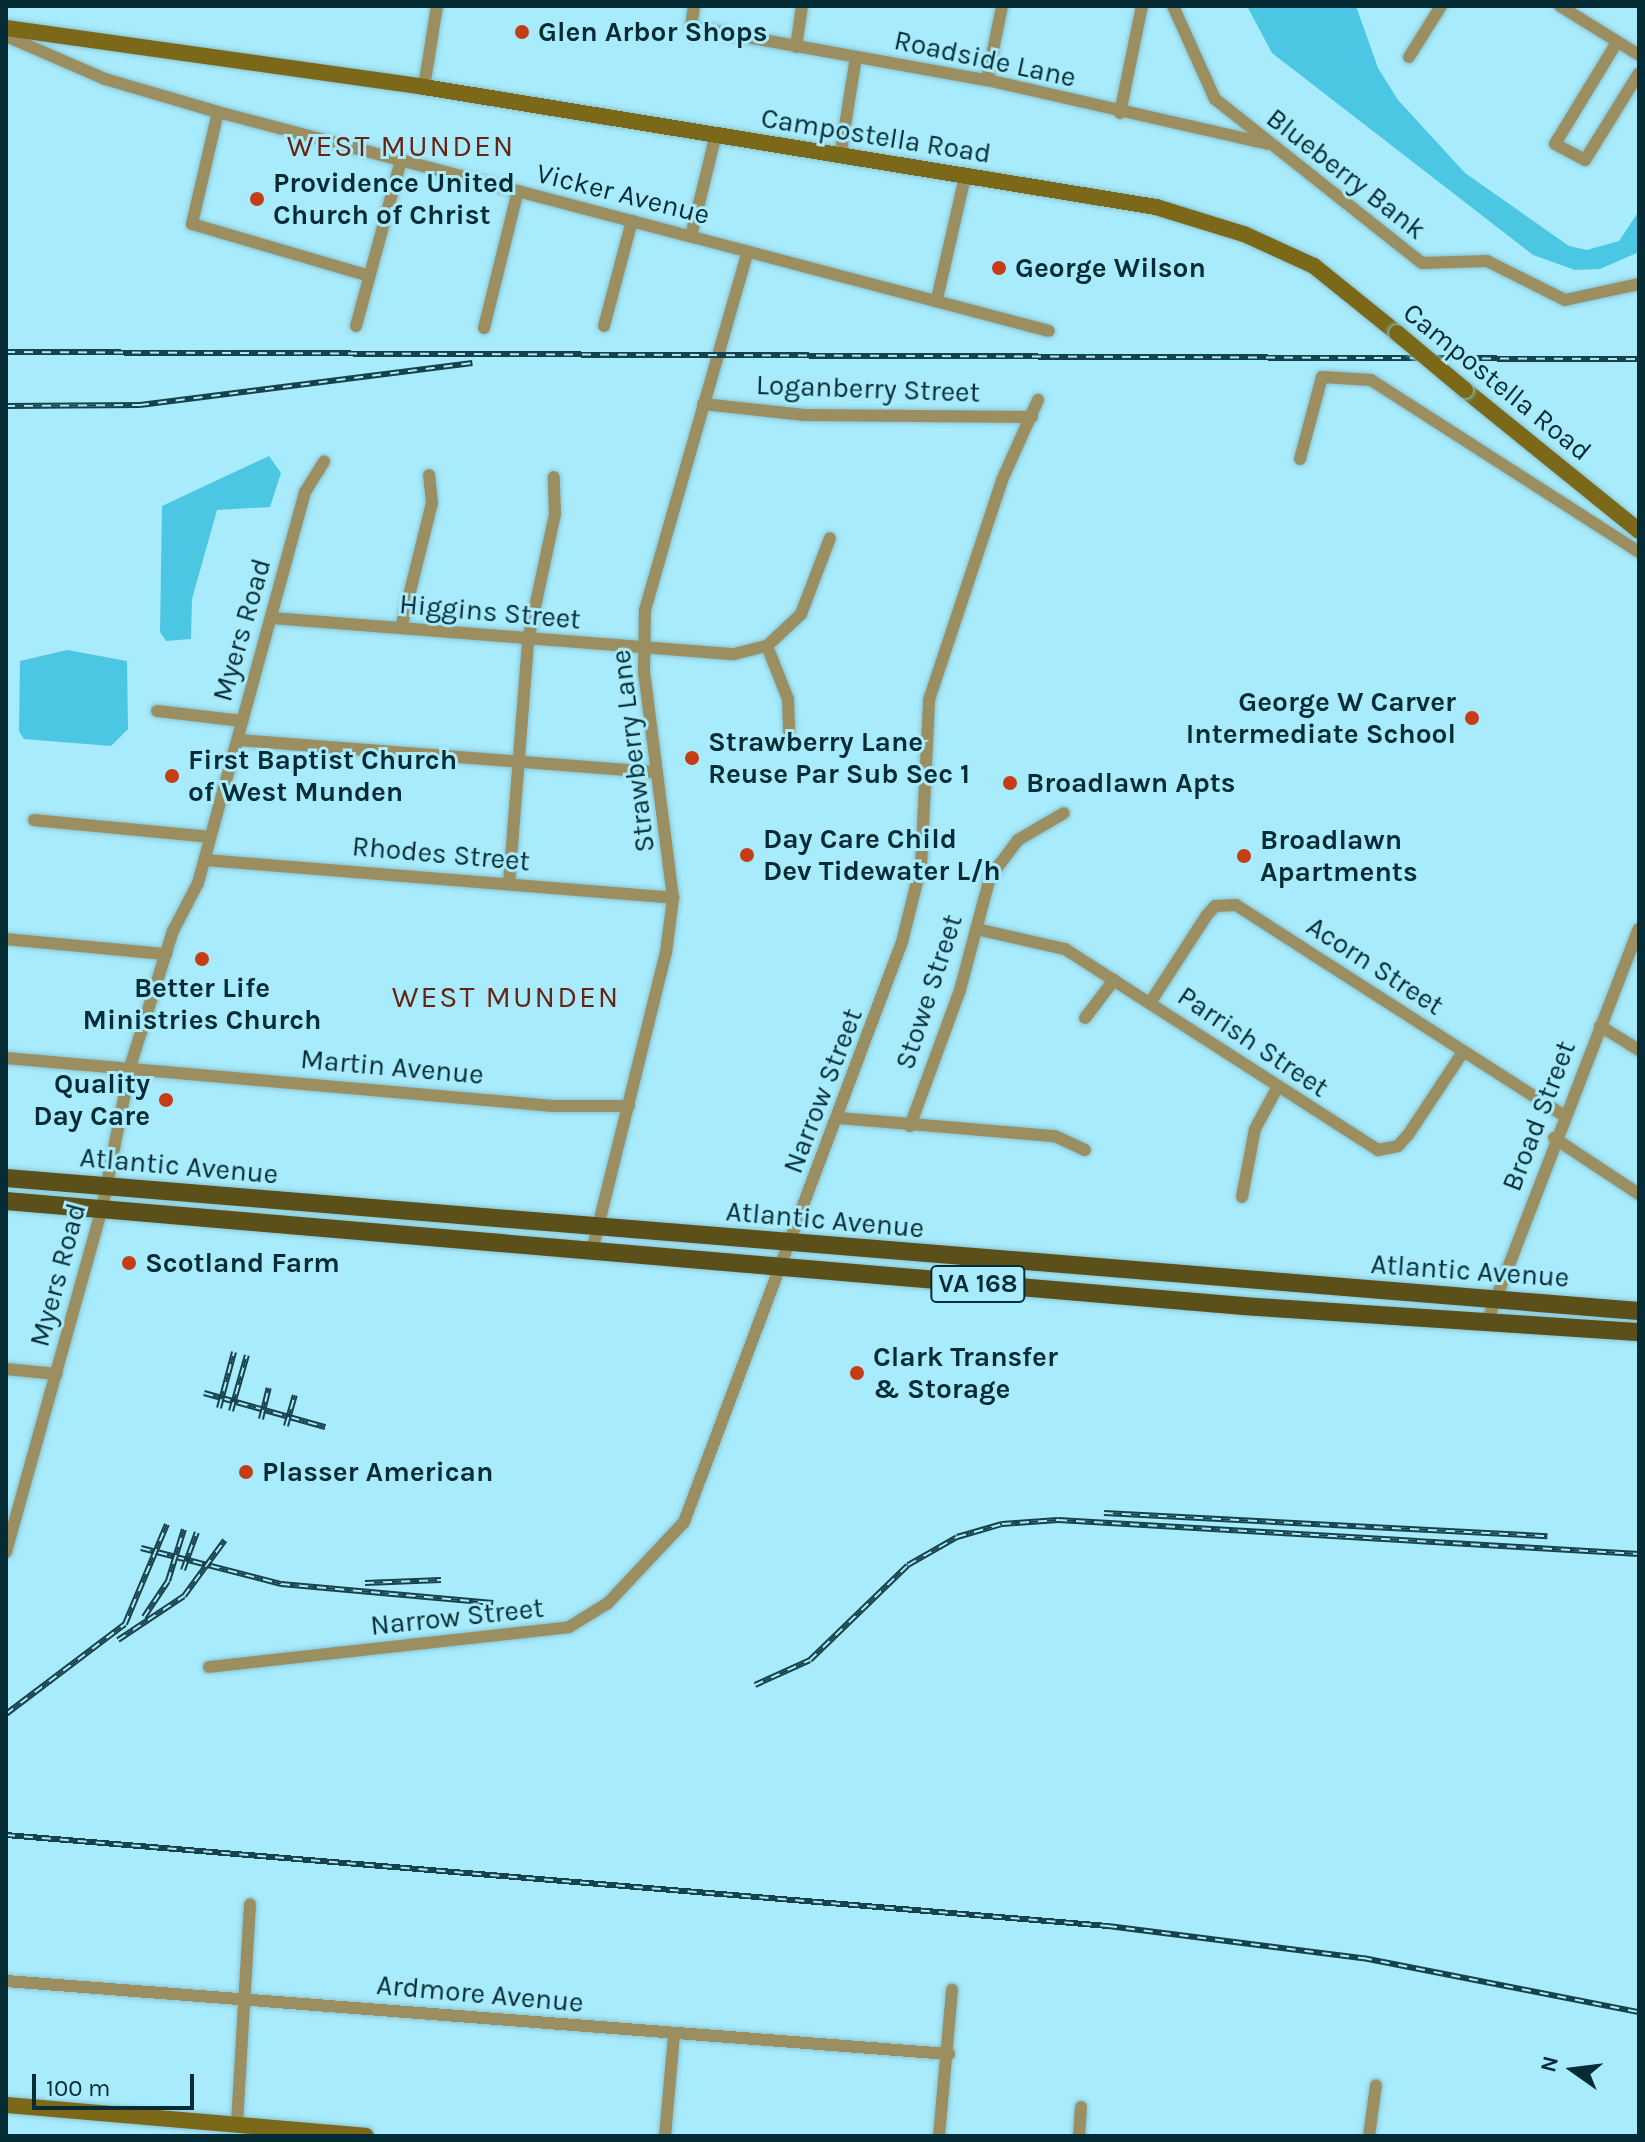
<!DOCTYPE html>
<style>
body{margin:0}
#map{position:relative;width:1645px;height:2142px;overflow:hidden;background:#a8ebfc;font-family:Karla,sans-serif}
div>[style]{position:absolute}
.water>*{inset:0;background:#4bc7e3}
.roads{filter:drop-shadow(0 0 2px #87c5d4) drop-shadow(0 0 2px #87c5d4)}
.street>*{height:12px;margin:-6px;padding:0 6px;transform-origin:6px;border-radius:6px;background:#9b8f62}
.secondary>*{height:16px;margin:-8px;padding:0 8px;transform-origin:8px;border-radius:8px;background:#7b6919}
.primary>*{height:18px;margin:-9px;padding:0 9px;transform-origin:9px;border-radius:9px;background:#5b4f1a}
.rail>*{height:6px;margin-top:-3px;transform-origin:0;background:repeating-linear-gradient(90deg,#a8ebfc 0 9px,#18424b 0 18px);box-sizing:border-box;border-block:2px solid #18424b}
.bridges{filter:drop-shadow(0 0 2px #87c5d4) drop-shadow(0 0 2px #87c5d4)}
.secondary-bridge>*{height:16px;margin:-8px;padding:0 8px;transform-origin:8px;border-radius:8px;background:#7b6919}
.dots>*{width:22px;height:22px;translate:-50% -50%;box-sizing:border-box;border:4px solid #a8ebfc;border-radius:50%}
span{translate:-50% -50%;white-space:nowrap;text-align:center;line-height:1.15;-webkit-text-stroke:6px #a8ebfc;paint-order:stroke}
.shield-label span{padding:2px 6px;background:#a8ebfc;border:2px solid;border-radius:6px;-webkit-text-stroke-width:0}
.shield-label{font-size:26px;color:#052c34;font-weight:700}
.poi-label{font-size:28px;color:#052c34;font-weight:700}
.left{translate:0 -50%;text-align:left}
.right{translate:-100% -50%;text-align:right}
.street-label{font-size:28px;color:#052c34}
.neighbourhood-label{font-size:30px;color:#672413;letter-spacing:2px}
.frame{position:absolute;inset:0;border:8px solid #052c34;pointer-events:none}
.north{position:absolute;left:1533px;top:2030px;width:80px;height:80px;-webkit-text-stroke:6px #a8ebfc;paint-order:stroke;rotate:284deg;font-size:22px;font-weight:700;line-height:32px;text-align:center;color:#052c34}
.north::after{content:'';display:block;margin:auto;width:28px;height:36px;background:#052c34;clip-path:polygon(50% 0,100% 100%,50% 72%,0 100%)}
.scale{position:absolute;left:32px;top:2074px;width:162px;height:36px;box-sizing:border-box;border:4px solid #052c34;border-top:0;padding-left:10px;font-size:24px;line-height:28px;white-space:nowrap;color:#052c34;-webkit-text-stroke:6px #a8ebfc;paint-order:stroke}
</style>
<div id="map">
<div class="water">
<i style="clip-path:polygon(1247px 6px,1356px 6px,1378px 68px,1398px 100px,1465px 173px,1569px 246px,1587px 250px,1619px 241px,1639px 211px,1639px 252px,1600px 269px,1575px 270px,1533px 255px,1272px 53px)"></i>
<i style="clip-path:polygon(269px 456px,281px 473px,270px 507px,217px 510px,192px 599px,191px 639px,166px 641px,160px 632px,162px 506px)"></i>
<i style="clip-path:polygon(67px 650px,127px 661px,128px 729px,111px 746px,24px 739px,19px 731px,20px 661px)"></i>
</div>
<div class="roads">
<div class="street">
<i style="left:694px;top:6px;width:21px;rotate:98deg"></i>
<i style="left:691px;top:27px;width:301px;rotate:10.2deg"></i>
<i style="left:987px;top:80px;width:288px;rotate:12.8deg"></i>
<i style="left:1173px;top:6px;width:102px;rotate:65.7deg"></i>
<i style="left:1215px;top:99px;width:264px;rotate:38.4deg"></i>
<i style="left:1422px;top:263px;width:65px;rotate:-1.8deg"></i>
<i style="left:1487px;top:261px;width:87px;rotate:26.6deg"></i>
<i style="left:1565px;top:300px;width:76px;rotate:-12.2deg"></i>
<i style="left:1560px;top:6px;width:93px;rotate:31.8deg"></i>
<i style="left:6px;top:36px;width:108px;rotate:23.5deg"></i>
<i style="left:105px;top:79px;width:118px;rotate:16.3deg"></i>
<i style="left:218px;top:112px;width:859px;rotate:14.76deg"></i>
<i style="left:1617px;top:42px;width:119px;rotate:121.3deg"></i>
<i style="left:1555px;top:144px;width:34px;rotate:28deg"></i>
<i style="left:1585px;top:160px;width:102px;rotate:-58.2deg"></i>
<i style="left:796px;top:47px;width:41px;rotate:-81.7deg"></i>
<i style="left:1409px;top:57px;width:60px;rotate:-57.9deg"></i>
<i style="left:987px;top:80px;width:76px;rotate:-78.5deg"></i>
<i style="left:424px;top:87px;width:82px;rotate:-80.9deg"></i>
<i style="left:218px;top:112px;width:115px;rotate:103.1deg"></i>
<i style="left:192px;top:224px;width:185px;rotate:16.3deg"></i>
<i style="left:1120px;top:113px;width:109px;rotate:-78.4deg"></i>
<i style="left:840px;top:157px;width:101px;rotate:-80.9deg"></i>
<i style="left:691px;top:236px;width:101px;rotate:-76.2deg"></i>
<i style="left:937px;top:299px;width:125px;rotate:-77.1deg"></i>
<i style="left:356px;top:326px;width:172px;rotate:-74.8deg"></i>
<i style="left:604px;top:326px;width:109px;rotate:-75.1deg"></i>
<i style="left:484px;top:328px;width:141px;rotate:-76.1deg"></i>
<i style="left:703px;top:404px;width:102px;rotate:6.2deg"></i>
<i style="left:804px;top:415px;width:228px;rotate:0.5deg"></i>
<i style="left:1300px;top:459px;width:85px;rotate:-75deg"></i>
<i style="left:1322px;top:377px;width:49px;rotate:3.5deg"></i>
<i style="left:1371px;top:380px;width:318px;rotate:32.7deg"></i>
<i style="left:272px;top:618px;width:463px;rotate:4.5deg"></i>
<i style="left:734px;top:654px;width:34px;rotate:-14deg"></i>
<i style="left:767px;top:646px;width:47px;rotate:-43.3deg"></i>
<i style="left:801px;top:614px;width:81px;rotate:-69.1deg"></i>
<i style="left:401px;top:628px;width:129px;rotate:-76.1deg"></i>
<i style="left:432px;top:503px;width:28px;rotate:-96deg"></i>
<i style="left:767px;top:646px;width:57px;rotate:68.4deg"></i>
<i style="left:788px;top:699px;width:32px;rotate:88deg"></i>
<i style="left:157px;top:711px;width:86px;rotate:6.7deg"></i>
<i style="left:238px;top:740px;width:420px;rotate:4.4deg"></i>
<i style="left:34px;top:820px;width:177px;rotate:5.5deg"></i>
<i style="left:205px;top:860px;width:470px;rotate:4.6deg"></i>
<i style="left:509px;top:884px;width:245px;rotate:-85.5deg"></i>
<i style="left:528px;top:640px;width:129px;rotate:-77.9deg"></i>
<i style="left:555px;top:514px;width:37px;rotate:-92deg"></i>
<i style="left:976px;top:929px;width:91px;rotate:12.7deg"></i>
<i style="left:1065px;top:949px;width:372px;rotate:32.7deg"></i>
<i style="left:1378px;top:1150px;width:20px;rotate:-11deg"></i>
<i style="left:1398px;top:1146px;width:15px;rotate:-48deg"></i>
<i style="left:1408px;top:1135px;width:100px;rotate:-56.5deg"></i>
<i style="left:6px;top:939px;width:161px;rotate:5.4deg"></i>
<i style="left:1150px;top:1003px;width:105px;rotate:-57.1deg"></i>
<i style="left:1207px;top:915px;width:12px;rotate:-48deg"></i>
<i style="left:1215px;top:906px;width:21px;rotate:-3deg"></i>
<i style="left:1236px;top:905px;width:389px;rotate:32.7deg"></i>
<i style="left:1085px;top:1018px;width:48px;rotate:-52.7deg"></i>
<i style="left:1600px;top:1026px;width:46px;rotate:31.6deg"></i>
<i style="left:6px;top:1058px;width:549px;rotate:5.01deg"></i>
<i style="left:553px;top:1106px;width:76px"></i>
<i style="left:839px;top:1118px;width:217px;rotate:4.8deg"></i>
<i style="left:1055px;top:1136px;width:33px;rotate:25deg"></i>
<i style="left:910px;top:1126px;width:145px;rotate:-69.8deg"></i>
<i style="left:960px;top:990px;width:117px;rotate:-75.1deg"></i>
<i style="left:990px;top:877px;width:46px;rotate:-52.9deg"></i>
<i style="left:1018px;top:840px;width:53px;rotate:-30.4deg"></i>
<i style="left:1554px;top:1138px;width:102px;rotate:33.4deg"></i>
<i style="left:1242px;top:1197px;width:69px;rotate:-79.2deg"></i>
<i style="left:1255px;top:1129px;width:47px;rotate:-61.8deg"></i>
<i style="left:592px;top:1251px;width:307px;rotate:-76.1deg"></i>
<i style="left:666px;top:953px;width:55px;rotate:-82.7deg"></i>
<i style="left:673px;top:898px;width:228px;rotate:-97.3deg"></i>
<i style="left:644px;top:672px;width:62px;rotate:-89.1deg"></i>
<i style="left:645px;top:610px;width:373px;rotate:-74deg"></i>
<i style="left:1487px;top:1322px;width:421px;rotate:-68.9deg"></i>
<i style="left:6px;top:1369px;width:51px;rotate:5.6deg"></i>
<i style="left:6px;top:1552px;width:356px;rotate:-74.4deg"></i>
<i style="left:102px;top:1209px;width:145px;rotate:-78.8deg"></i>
<i style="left:130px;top:1067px;width:143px;rotate:-72.5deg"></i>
<i style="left:173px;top:931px;width:54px;rotate:-62.5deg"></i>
<i style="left:198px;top:883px;width:405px;rotate:-74.7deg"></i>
<i style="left:305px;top:492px;width:36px;rotate:-58deg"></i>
<i style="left:209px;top:1667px;width:362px;rotate:-6.3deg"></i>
<i style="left:569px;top:1627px;width:46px;rotate:-31.6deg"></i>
<i style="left:608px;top:1603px;width:111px;rotate:-46.8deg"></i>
<i style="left:684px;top:1522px;width:620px;rotate:-69.4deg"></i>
<i style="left:902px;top:942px;width:78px;rotate:-76deg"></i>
<i style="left:921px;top:866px;width:166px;rotate:-87.2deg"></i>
<i style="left:929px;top:700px;width:232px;rotate:-71.6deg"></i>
<i style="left:1002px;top:480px;width:88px;rotate:-65.8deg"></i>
<i style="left:6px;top:1981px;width:946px;rotate:4.43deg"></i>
<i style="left:237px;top:2123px;width:219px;rotate:-86.6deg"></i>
<i style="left:665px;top:2136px;width:101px;rotate:-84.9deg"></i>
<i style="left:939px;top:2136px;width:147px;rotate:-84.9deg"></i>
<i style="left:1079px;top:2136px;width:29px;rotate:-86deg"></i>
<i style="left:1369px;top:2136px;width:51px;rotate:-82.2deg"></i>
</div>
<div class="secondary">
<i style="left:6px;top:28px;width:422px;rotate:8deg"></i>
<i style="left:424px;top:87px;width:742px;rotate:9.31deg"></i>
<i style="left:1156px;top:207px;width:92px;rotate:17.1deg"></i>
<i style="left:1244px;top:234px;width:77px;rotate:24.6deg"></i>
<i style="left:1314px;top:266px;width:107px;rotate:38.9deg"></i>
<i style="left:1465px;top:390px;width:224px;rotate:39deg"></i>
<i style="left:6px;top:2105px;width:361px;rotate:4.9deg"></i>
</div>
<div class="primary">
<i style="left:6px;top:1178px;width:1638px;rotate:4.66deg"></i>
<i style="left:6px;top:1201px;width:1242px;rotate:4.85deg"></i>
<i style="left:1244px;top:1306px;width:396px;rotate:3.8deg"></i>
</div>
</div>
<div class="rail">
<i style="left:6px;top:352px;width:1633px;rotate:0.25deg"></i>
<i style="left:6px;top:406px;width:134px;rotate:-0.4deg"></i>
<i style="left:140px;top:405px;width:335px;rotate:-7.2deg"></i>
<i style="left:204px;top:1393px;width:126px;rotate:15.7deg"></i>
<i style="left:219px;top:1408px;width:58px;rotate:-75deg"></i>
<i style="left:231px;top:1411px;width:58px;rotate:-74.1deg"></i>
<i style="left:261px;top:1419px;width:32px;rotate:-76deg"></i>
<i style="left:286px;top:1426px;width:32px;rotate:-74deg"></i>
<i style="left:1104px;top:1513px;width:444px;rotate:3deg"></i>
<i style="left:141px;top:1548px;width:145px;rotate:14.4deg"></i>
<i style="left:281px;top:1584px;width:213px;rotate:5.1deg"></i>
<i style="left:183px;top:1570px;width:40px;rotate:-69.8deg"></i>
<i style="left:365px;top:1583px;width:76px;rotate:-2.3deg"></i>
<i style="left:144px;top:1617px;width:43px;rotate:-56.3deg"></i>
<i style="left:168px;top:1581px;width:54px;rotate:-72.9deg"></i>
<i style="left:118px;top:1640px;width:79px;rotate:-33.7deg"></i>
<i style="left:184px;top:1596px;width:69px;rotate:-53.8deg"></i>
<i style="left:755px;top:1685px;width:60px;rotate:-24.4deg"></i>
<i style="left:810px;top:1660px;width:136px;rotate:-44.1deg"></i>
<i style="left:908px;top:1565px;width:56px;rotate:-29.7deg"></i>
<i style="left:957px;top:1537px;width:47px;rotate:-16.1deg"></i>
<i style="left:1002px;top:1524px;width:56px;rotate:-4.1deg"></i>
<i style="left:1058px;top:1520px;width:582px;rotate:3.35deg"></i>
<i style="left:6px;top:1714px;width:149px;rotate:-37.1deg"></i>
<i style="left:125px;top:1624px;width:108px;rotate:-67.2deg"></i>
<i style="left:6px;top:1835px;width:1106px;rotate:4.72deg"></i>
<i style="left:1108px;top:1926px;width:257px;rotate:7.2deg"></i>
<i style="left:1363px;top:1958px;width:281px;rotate:11.1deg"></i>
</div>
<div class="bridges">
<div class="secondary-bridge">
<i style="left:1397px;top:333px;width:89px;rotate:40deg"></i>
</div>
</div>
<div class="dots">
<i style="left:522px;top:32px;background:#c63d15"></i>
<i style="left:257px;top:199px;background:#c63d15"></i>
<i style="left:999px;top:268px;background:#c63d15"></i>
<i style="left:1472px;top:718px;background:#c63d15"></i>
<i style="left:692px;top:758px;background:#c63d15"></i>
<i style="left:172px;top:776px;background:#c63d15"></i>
<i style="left:1010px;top:783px;background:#c63d15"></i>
<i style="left:747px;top:855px;background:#c63d15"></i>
<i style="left:1244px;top:856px;background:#c63d15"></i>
<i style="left:202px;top:959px;background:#c63d15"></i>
<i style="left:166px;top:1100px;background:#c63d15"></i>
<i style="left:129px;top:1263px;background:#c63d15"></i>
<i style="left:857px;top:1373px;background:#c63d15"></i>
<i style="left:246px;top:1472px;background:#c63d15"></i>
</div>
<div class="shield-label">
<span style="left:978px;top:1284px">VA 168</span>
</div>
<div class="poi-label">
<span class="left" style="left:538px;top:32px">Glen Arbor Shops</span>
<span class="left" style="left:273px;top:199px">Providence United<br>Church of Christ</span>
<span class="left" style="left:1015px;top:268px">George Wilson</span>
<span class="right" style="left:1456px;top:718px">George W Carver<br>Intermediate School</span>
<span class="left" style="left:708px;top:758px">Strawberry Lane<br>Reuse Par Sub Sec 1</span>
<span class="left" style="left:188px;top:776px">First Baptist Church<br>of West Munden</span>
<span class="left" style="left:1026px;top:783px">Broadlawn Apts</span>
<span class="left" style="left:763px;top:855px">Day Care Child<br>Dev Tidewater L/h</span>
<span class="left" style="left:1260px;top:856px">Broadlawn<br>Apartments</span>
<span style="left:202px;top:1004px">Better Life<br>Ministries Church</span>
<span class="right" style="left:150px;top:1100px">Quality<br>Day Care</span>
<span class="left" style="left:145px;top:1263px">Scotland Farm</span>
<span class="left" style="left:873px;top:1373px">Clark Transfer<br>&amp; Storage</span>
<span class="left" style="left:262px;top:1472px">Plasser American</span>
</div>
<div class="street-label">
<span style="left:985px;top:59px;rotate:12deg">Roadside Lane</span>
<span style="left:876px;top:136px;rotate:9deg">Campostella Road</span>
<span style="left:1346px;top:174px;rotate:38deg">Blueberry Bank</span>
<span style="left:623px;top:194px;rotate:14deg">Vicker Avenue</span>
<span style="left:1497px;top:382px;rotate:39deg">Campostella Road</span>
<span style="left:868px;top:389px;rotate:2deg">Loganberry Street</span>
<span style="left:490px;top:612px;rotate:5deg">Higgins Street</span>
<span style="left:242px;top:630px;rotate:-74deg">Myers Road</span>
<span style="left:633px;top:751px;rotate:-97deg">Strawberry Lane</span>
<span style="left:441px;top:854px;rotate:5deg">Rhodes Street</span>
<span style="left:1375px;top:966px;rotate:33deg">Acorn Street</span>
<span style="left:929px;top:992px;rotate:-72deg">Stowe Street</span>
<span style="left:1253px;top:1042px;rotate:34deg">Parrish Street</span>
<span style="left:392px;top:1067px;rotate:5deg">Martin Avenue</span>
<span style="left:823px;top:1091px;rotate:-69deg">Narrow Street</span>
<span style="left:1539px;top:1116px;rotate:-69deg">Broad Street</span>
<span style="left:179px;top:1166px;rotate:5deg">Atlantic Avenue</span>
<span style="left:825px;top:1220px;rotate:5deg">Atlantic Avenue</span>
<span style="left:1470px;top:1271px;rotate:4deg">Atlantic Avenue</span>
<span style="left:58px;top:1275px;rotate:-75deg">Myers Road</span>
<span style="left:457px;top:1617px;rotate:-6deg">Narrow Street</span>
<span style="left:480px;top:1994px;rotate:5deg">Ardmore Avenue</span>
</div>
<div class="neighbourhood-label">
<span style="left:401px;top:146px">WEST MUNDEN</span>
<span style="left:506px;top:997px">WEST MUNDEN</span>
</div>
<div class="frame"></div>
<div class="north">N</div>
<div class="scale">100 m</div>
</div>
